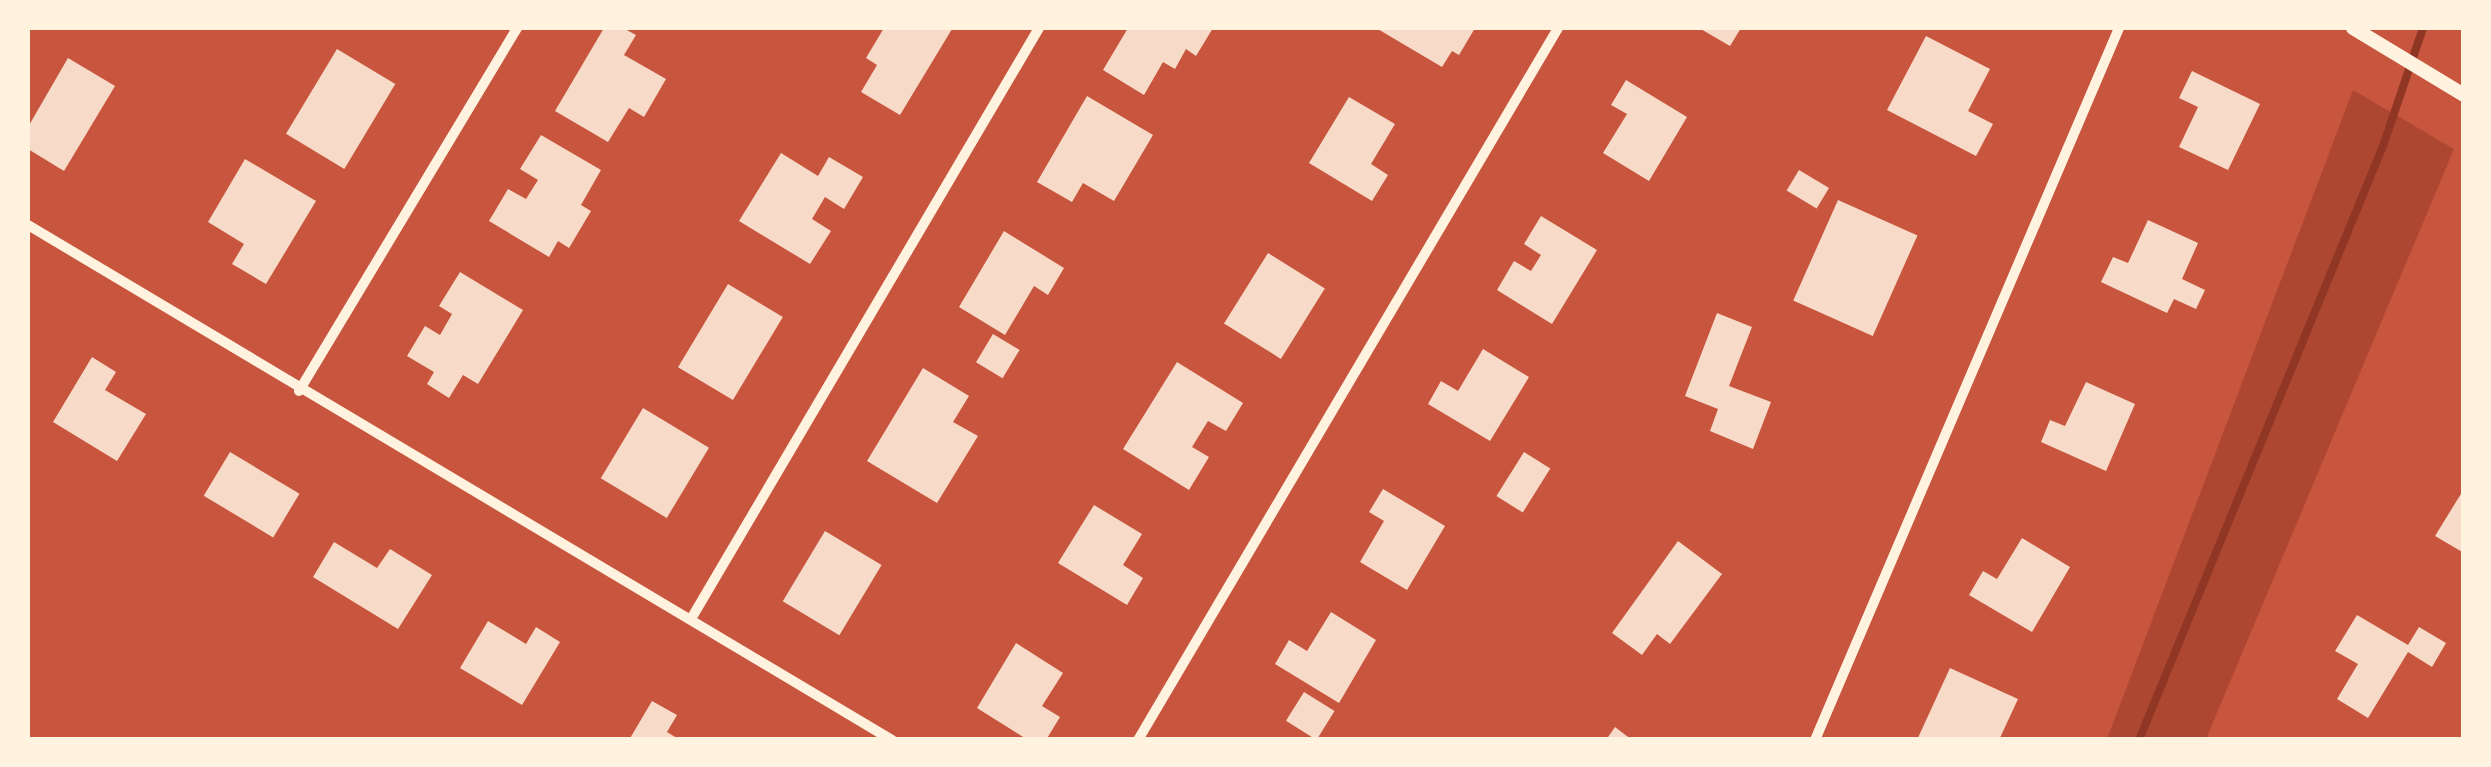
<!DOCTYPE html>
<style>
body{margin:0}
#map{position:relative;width:2491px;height:767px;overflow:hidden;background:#c8553d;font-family:"Noto Serif",serif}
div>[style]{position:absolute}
.green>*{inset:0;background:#ae4732}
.stream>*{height:8px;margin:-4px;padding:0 4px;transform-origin:4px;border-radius:4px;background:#8f3625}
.building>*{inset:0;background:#f7dbc8;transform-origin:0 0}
.minor>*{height:10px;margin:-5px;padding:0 5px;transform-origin:5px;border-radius:5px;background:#fff3e0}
.tertiary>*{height:14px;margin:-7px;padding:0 7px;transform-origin:7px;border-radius:7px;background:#fff3e0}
span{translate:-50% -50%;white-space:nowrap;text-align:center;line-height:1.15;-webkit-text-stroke:8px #fff3e0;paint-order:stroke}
.frame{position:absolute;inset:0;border:30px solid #fff3e0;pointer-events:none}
</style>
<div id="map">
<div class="green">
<i style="clip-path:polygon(2353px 90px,2454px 149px,2206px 739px,2107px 739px)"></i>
</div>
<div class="stream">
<i style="left:2139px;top:740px;width:642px;rotate:-67.67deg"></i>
<i style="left:2383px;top:146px;width:125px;rotate:-71.3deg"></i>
</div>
<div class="building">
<i style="clip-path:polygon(604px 28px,623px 28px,636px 35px,624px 55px,666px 79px,644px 117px,629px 108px,608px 142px,555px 111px)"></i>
<i style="clip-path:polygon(884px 28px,952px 29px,900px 115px,861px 92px,877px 65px,866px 58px)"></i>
<i style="clip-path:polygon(1128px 28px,1213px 28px,1196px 56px,1186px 49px,1175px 69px,1163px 62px,1144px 95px,1103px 70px)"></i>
<i style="clip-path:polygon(1376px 28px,1475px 28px,1459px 55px,1452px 51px,1442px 67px)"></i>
<i style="clip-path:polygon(1699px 28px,1741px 28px,1730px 46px)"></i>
<i style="clip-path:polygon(1926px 36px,1990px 69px,1968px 111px,1993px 124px,1976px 156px,1887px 110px)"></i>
<i style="left:337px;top:49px;width:68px;height:99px;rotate:31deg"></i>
<i style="clip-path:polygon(68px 58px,115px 86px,64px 171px,28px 149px,28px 127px)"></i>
<i style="clip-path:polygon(2192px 71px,2260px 104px,2228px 170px,2179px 147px,2198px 107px,2179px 98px)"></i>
<i style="clip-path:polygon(1626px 80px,1687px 117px,1649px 181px,1603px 153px,1627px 114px,1611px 105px)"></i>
<i style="clip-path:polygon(1087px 96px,1153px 135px,1114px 201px,1083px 183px,1072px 202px,1037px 182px)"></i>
<i style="clip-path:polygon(1349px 97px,1395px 124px,1371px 164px,1388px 175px,1372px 201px,1309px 163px)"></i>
<i style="clip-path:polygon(541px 135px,601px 170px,581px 205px,591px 211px,569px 248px,558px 241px,549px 257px,489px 221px,508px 189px,526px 199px,538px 180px,520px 169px)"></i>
<i style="clip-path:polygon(781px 153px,818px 176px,829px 157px,863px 177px,844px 209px,825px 197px,812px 219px,831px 231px,810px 264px,739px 221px)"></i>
<i style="clip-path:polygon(245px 159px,316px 201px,266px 284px,232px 264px,244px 244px,208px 222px)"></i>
<i style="left:1799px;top:170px;width:35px;height:24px;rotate:31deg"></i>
<i style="left:1838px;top:200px;width:87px;height:110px;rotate:24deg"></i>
<i style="clip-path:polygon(1541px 216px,1597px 250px,1552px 324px,1497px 290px,1514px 261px,1531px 271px,1541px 255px,1524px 244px)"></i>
<i style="clip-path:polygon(2148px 220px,2198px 243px,2182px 279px,2205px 290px,2196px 309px,2174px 299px,2167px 313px,2101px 282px,2113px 257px,2128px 263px)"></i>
<i style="clip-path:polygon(1004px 231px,1064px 268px,1048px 295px,1034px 286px,1005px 335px,959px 307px)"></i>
<i style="left:1268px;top:253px;width:67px;height:83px;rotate:32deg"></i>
<i style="clip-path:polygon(460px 272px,523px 310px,478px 384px,463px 375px,449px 398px,427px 384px,434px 372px,407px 356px,425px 326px,440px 335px,452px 314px,439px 306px)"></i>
<i style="left:728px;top:284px;width:64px;height:97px;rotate:31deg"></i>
<i style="clip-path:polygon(1717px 313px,1752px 327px,1729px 386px,1771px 402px,1753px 449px,1710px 431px,1718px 409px,1685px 396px)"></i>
<i style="left:993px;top:334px;width:31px;height:33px;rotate:31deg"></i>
<i style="clip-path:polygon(1483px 349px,1529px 377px,1490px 441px,1428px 404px,1441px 381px,1458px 391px)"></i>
<i style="clip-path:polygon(92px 357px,116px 372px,105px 390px,146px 414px,117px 461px,53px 422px)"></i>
<i style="clip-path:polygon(1177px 362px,1243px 403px,1226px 431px,1208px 421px,1192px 447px,1209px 457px,1189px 490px,1123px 449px)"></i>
<i style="clip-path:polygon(923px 368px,969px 396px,953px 422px,978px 436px,937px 503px,867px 461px)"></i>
<i style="clip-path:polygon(2086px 382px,2135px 404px,2106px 471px,2041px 442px,2050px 420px,2065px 426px)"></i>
<i style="left:643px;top:408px;width:77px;height:82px;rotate:31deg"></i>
<i style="left:230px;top:452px;width:81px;height:51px;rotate:31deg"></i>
<i style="left:1524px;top:452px;width:31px;height:52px;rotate:32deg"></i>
<i style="clip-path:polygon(1383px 489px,1445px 526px,1407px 590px,1360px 562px,1384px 521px,1369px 512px)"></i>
<i style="clip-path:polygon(2464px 489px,2464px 553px,2435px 536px)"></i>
<i style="clip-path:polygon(1094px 505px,1142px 534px,1123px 565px,1143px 578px,1127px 605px,1058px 563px)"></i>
<i style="left:825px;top:531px;width:66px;height:82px;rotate:31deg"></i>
<i style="clip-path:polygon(2022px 538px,2070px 567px,2032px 632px,1969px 595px,1983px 571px,1997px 579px)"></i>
<i style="clip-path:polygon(1678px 541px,1722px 574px,1670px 644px,1657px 634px,1642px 655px,1612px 633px)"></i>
<i style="clip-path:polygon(334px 542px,377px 568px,390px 549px,432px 575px,398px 629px,313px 577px)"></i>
<i style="clip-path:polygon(1331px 612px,1376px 640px,1339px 703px,1275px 664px,1289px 640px,1307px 651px)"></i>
<i style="clip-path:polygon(2357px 615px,2408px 645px,2419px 627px,2446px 643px,2432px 667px,2408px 652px,2368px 718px,2337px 699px,2358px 664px,2335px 651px)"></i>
<i style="clip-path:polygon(488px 621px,526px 644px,536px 627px,560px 642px,522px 705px,460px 668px)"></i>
<i style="clip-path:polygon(1016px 643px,1063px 673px,1042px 706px,1060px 717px,1046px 740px,1028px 740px,977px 708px)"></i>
<i style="clip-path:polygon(1950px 668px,2018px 699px,1999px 740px,1917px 740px)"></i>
<i style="left:1304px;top:692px;width:36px;height:34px;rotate:32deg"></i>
<i style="clip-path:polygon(652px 701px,677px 715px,667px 732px,680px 740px,629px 740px)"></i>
<i style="clip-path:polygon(1615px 727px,1632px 740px,1606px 740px)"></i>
</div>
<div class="minor">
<i style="left:28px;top:225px;width:1006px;rotate:30.8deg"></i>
<i style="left:299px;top:391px;width:423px;rotate:-59deg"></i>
<i style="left:691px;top:619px;width:686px;rotate:-59.51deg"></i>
<i style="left:1138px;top:740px;width:827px;rotate:-59.46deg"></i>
<i style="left:1815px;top:740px;width:774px;rotate:-66.88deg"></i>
</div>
<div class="tertiary">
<i style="left:2353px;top:28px;width:130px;rotate:31.1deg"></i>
</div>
<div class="frame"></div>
</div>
